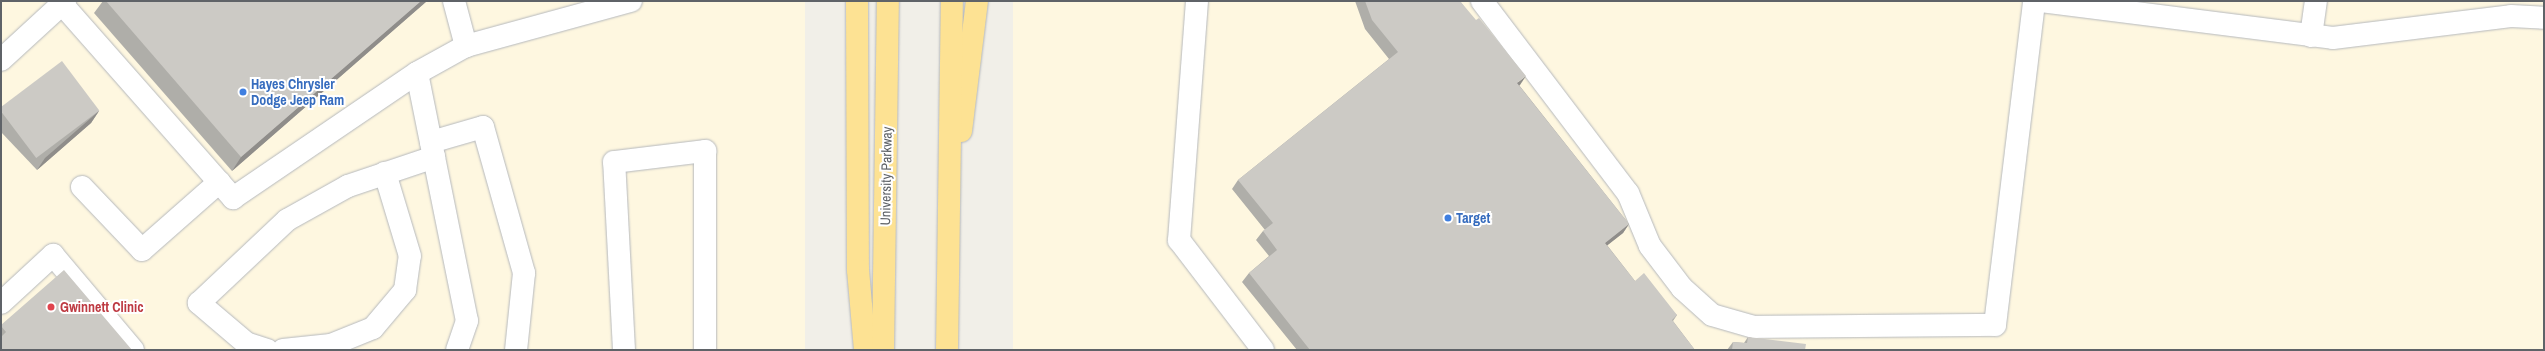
<!DOCTYPE html>
<style>
body{margin:0}
#map{position:relative;width:2545px;height:351px;overflow:hidden;background:#f1efe8;font-family:"Archivo Narrow",sans-serif}
div>[style]{position:absolute}
.commercial>*{inset:0;background:#fef7e0;transform-origin:0 0}
.roads{filter:drop-shadow(0 0 1px #b5b8bc) drop-shadow(0 0 1px #b5b8bc)}
.minor>*{height:22px;margin:-11px;padding:0 11px;transform-origin:11px;border-radius:11px;background:#fff}
.highway>*{height:22px;margin:-11px;padding:0 11px;transform-origin:11px;border-radius:11px;background:#fde293}
.wall>*{inset:0;background:#afaea9}
.shaded-wall>*{inset:0;background:#8f8d8a}
.building>*{inset:0;background:#cccac5;transform-origin:0 0}
.dots>*{width:11px;height:11px;translate:-50% -50%;box-sizing:border-box;border:2px solid #fff;border-radius:50%}
span{translate:-50% -50%;white-space:nowrap;text-align:center;line-height:1.15;-webkit-text-stroke:4px #fff;paint-order:stroke}
.shop-label{font-size:14px;color:#366cbe;font-weight:700}
.left{translate:0 -50%;text-align:left}
.street-label{font-size:14px;color:#5f6368}
.health-label{font-size:14px;color:#be3a42;font-weight:700}
.frame{position:absolute;inset:0;border:2px solid #5f6368;pointer-events:none}
</style>
<div id="map">
<div class="commercial">
<i style="left:1px;top:1px;width:804px;height:349px"></i>
<i style="left:1013px;top:1px;width:1531px;height:349px"></i>
</div>
<div class="roads">
<div class="minor">
<i style="left:65px;top:1px;width:4px;rotate:135deg"></i>
<i style="left:62px;top:4px;width:259px;rotate:48.6deg"></i>
<i style="left:233px;top:198px;width:222px;rotate:-34.2deg"></i>
<i style="left:454px;top:1px;width:47px;rotate:75.1deg"></i>
<i style="left:1197px;top:1px;width:240px;rotate:94.3deg"></i>
<i style="left:1179px;top:240px;width:138px;rotate:52.6deg"></i>
<i style="left:1482px;top:1px;width:241px;rotate:52.8deg"></i>
<i style="left:1628px;top:193px;width:57px;rotate:67.5deg"></i>
<i style="left:1650px;top:246px;width:53px;rotate:52.7deg"></i>
<i style="left:1682px;top:288px;width:40px;rotate:42deg"></i>
<i style="left:1712px;top:315px;width:44px;rotate:15.9deg"></i>
<i style="left:1754px;top:327px;width:241px;rotate:-0.5deg"></i>
<i style="left:1995px;top:325px;width:326px;rotate:-83.1deg"></i>
<i style="left:2041px;top:1px;width:294px;rotate:7.2deg"></i>
<i style="left:2333px;top:38px;width:179px;rotate:-7deg"></i>
<i style="left:2511px;top:16px;width:33px;rotate:3deg"></i>
<i style="left:2311px;top:36px;width:35px;rotate:-82deg"></i>
<i style="left:1px;top:60px;width:83px;rotate:-42.6deg"></i>
<i style="left:62px;top:4px;width:4px;rotate:-135deg"></i>
<i style="left:431px;top:142px;width:54px;rotate:-16.1deg"></i>
<i style="left:483px;top:127px;width:152px;rotate:74.3deg"></i>
<i style="left:524px;top:273px;width:77px;rotate:95.9deg"></i>
<i style="left:82px;top:187px;width:87px;rotate:46.4deg"></i>
<i style="left:142px;top:250px;width:103px;rotate:-41.4deg"></i>
<i style="left:1px;top:303px;width:71px;rotate:-42.7deg"></i>
<i style="left:53px;top:255px;width:124px;rotate:49.9deg"></i>
<i style="left:267px;top:350px;width:22px;rotate:-162deg"></i>
<i style="left:246px;top:343px;width:62px;rotate:-139.6deg"></i>
<i style="left:199px;top:303px;width:121px;rotate:-43.3deg"></i>
<i style="left:287px;top:220px;width:70px;rotate:-29.1deg"></i>
<i style="left:348px;top:186px;width:91px;rotate:-18.6deg"></i>
<i style="left:283px;top:350px;width:48px;rotate:-5.9deg"></i>
<i style="left:331px;top:345px;width:45px;rotate:-22deg"></i>
<i style="left:373px;top:328px;width:50px;rotate:-49.9deg"></i>
<i style="left:405px;top:290px;width:34px;rotate:-82deg"></i>
<i style="left:410px;top:256px;width:87px;rotate:-106.8deg"></i>
<i style="left:457px;top:350px;width:31px;rotate:-71deg"></i>
<i style="left:467px;top:321px;width:253px;rotate:-101.4deg"></i>
<i style="left:417px;top:73px;width:56px;rotate:-28.9deg"></i>
<i style="left:466px;top:46px;width:171px;rotate:-15.3deg"></i>
<i style="left:624px;top:350px;width:188px;rotate:-93deg"></i>
<i style="left:614px;top:162px;width:92px;rotate:-6.9deg"></i>
<i style="left:705px;top:151px;width:199px;rotate:90deg"></i>
</div>
<div class="highway">
<i style="left:857px;top:1px;width:269px;rotate:89.8deg"></i>
<i style="left:858px;top:270px;width:80px;rotate:85deg"></i>
<i style="left:961px;top:131px;width:131px;rotate:-83deg"></i>
<i style="left:883px;top:350px;width:349px;rotate:-89.2deg"></i>
<i style="left:947px;top:350px;width:349px;rotate:-89.2deg"></i>
</div>
</div>
<div class="wall">
<i style="clip-path:polygon(103px 1px,427px 1px,232px 171px,94px 13px)"></i>
<i style="clip-path:polygon(1355px 1px,1460px 1px,1520px 85px,1519px 85px,1629px 224px,1623px 233px,1607px 245px,1635px 281px,1677px 315px,1673px 321px,1695px 350px,1698px 350px,1297px 350px,1242px 282px,1249px 273px,1269px 256px,1256px 240px,1263px 231px,1265px 230px,1232px 189px,1238px 180px,1389px 59px,1365px 29px)"></i>
<i style="clip-path:polygon(99px 111px,91px 123px,37px 170px,1px 132px,1px 115px,2px 113px)"></i>
<i style="clip-path:polygon(1px 325px,132px 350px,1px 350px)"></i>
<i style="clip-path:polygon(1748px 337px,1805px 350px,1727px 350px,1733px 342px,1744px 343px)"></i>
</div>
<div class="shaded-wall">
<i style="clip-path:polygon(421px 1px,427px 1px,232px 171px,241px 157px)"></i>
<i style="clip-path:polygon(1526px 76px,1520px 85px,1511px 92px,1517px 83px)"></i>
<i style="clip-path:polygon(99px 111px,91px 123px,37px 170px,45px 158px)"></i>
<i style="clip-path:polygon(1629px 224px,1623px 233px,1599px 252px,1605px 243px)"></i>
</div>
<div class="building">
<i style="clip-path:polygon(106px 1px,421px 1px,241px 157px)"></i>
<i style="clip-path:polygon(1365px 1px,1460px 1px,1476px 20px,1479px 18px,1526px 76px,1517px 83px,1629px 224px,1605px 243px,1635px 281px,1644px 273px,1677px 315px,1672px 320px,1695px 350px,1698px 350px,1310px 350px,1249px 273px,1277px 250px,1263px 231px,1273px 223px,1238px 180px,1398px 52px,1372px 20px)"></i>
<i style="left:62px;top:61px;width:62px;height:79px;rotate:53deg"></i>
<i style="clip-path:polygon(64px 270px,132px 350px,1px 350px,1px 337px,6px 332px,1px 326px,1px 325px)"></i>
<i style="clip-path:polygon(1748px 337px,1806px 344px,1805px 350px,1732px 350px,1733px 342px,1747px 343px)"></i>
</div>
<div class="dots">
<i style="left:243px;top:92px;background:#3f7fe0"></i>
<i style="left:1448px;top:218px;background:#3f7fe0"></i>
<i style="left:51px;top:307px;background:#e0444e"></i>
</div>
<div class="shop-label">
<span class="left" style="left:251px;top:92px">Hayes Chrysler<br>Dodge Jeep Ram</span>
<span class="left" style="left:1456px;top:218px">Target</span>
</div>
<div class="street-label">
<span style="left:886px;top:176px;rotate:-89deg">University Parkway</span>
</div>
<div class="health-label">
<span class="left" style="left:60px;top:307px">Gwinnett Clinic</span>
</div>
<div class="frame"></div>
</div>
